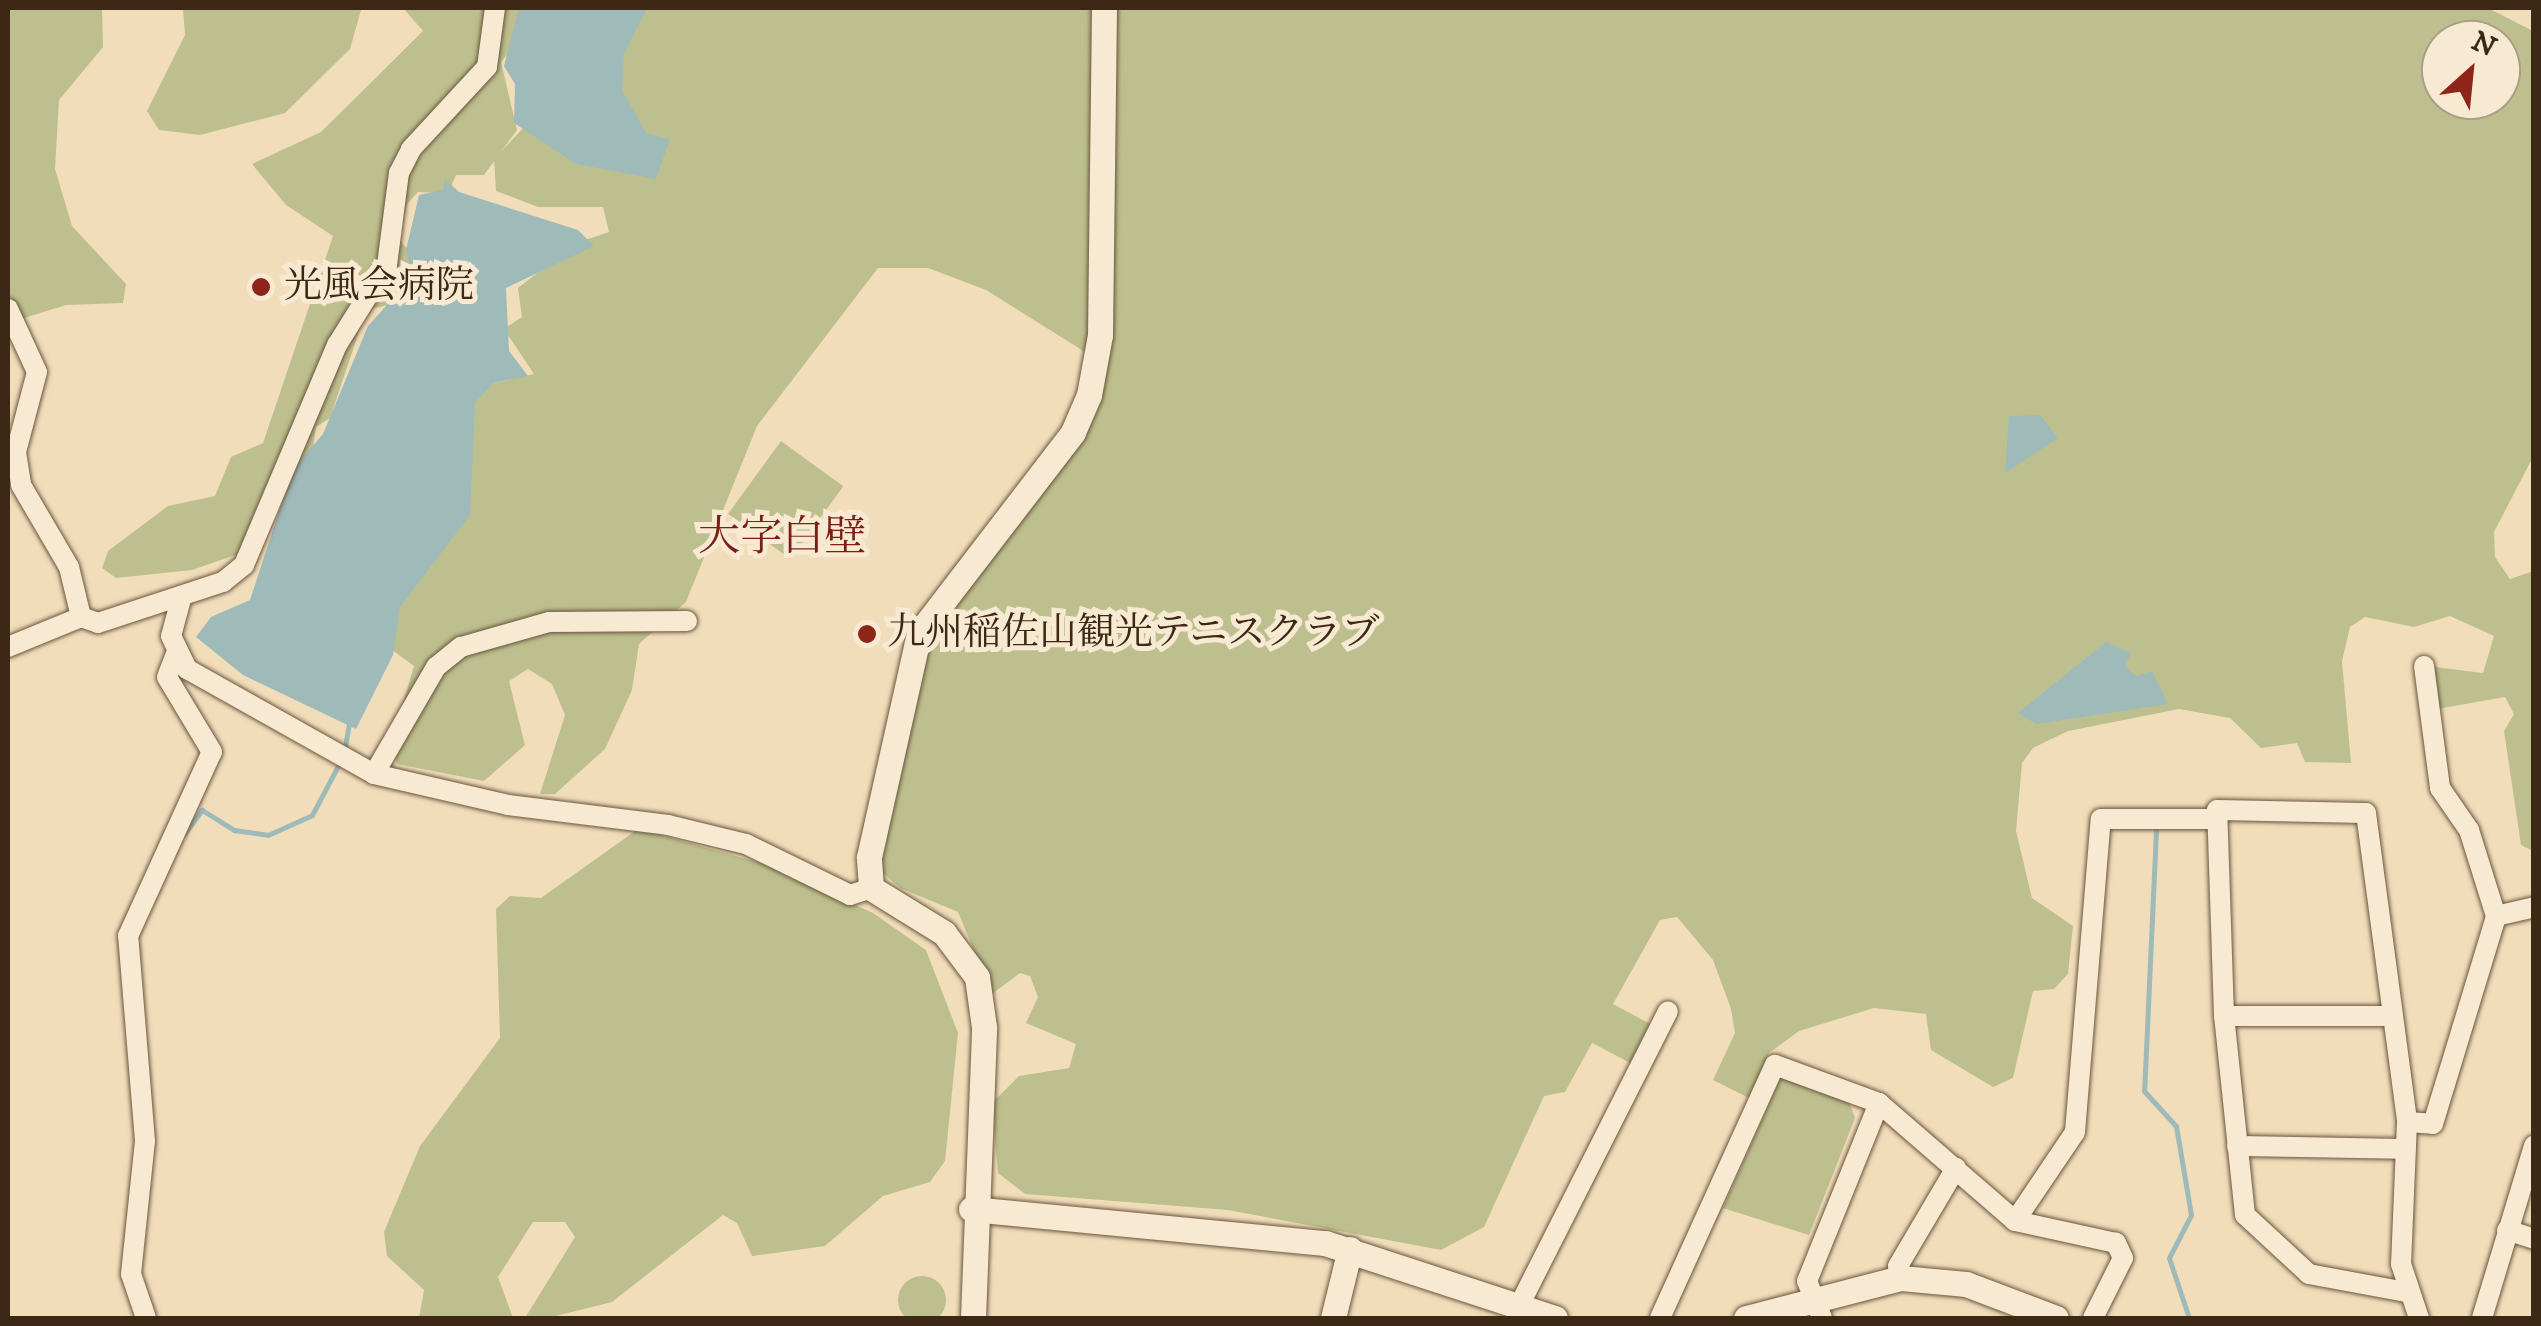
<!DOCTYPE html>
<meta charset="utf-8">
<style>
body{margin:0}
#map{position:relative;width:2541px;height:1326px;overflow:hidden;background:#f2ddba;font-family:"IM FELL DW Pica","Noto Serif JP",serif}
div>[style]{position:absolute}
.green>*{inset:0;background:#bdc08e;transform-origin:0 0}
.round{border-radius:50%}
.water>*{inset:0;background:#9ebab9}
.stream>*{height:5px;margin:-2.5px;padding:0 2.5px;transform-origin:2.5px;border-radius:2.5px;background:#9ebab9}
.roads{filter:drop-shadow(0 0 2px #6a553e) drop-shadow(0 0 2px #6a553e)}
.minor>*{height:20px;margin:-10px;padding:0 10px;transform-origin:10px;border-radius:10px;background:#f7e9d2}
.tertiary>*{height:25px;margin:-12.5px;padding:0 12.5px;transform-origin:12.5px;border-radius:12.5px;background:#f7e9d2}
.dots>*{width:28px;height:28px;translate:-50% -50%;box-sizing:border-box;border:5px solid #f7e9d2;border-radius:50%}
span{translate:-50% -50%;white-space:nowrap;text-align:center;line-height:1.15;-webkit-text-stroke:10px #f7e9d2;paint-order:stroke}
.poi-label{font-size:38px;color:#3d2815}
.left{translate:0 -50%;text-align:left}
.quarter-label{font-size:42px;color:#7a1f14}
.frame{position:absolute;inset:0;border:10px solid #3d2815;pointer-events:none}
.north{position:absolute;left:2421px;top:20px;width:100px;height:100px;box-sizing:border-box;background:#f7e9d2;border:2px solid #ad9c86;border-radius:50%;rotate:27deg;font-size:28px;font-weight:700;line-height:40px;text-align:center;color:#3d2815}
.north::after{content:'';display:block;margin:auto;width:35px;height:45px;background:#8f2418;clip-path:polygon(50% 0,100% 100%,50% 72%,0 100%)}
</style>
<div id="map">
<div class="green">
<i style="clip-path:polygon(8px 8px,102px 8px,103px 47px,59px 100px,55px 169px,72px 226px,126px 284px,123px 303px,66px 305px,8px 323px)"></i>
<i style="clip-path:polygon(183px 8px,361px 8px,361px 10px,350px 49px,285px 113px,200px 135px,159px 130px,147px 111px,185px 35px)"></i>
<i style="clip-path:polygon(403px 8px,526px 8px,520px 38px,501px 62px,517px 130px,484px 175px,456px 175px,448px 193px,418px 192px,407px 204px,399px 240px,417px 258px,417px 275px,400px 303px,374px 308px,362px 323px,330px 418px,316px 427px,312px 456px,253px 549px,192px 570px,116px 578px,102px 568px,108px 551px,168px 506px,215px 496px,231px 457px,263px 443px,333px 236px,286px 205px,252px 164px,321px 132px,423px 31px)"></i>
<i style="clip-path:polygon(evenodd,642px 8px,2488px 8px,2533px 31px,2533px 457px,2494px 532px,2495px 557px,2510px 579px,2533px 571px,2533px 851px,2521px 845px,2504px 731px,2514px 714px,2505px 697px,2437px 709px,2435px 667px,2483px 673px,2494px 636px,2450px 616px,2414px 627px,2365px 617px,2350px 627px,2342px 661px,2351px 763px,2305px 762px,2297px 743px,2261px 748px,2230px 718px,2179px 709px,2068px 731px,2033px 748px,2022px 763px,2016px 831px,2032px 898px,2073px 926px,2068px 974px,2054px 989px,2033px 991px,2013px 1078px,1993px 1087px,1931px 1050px,1926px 1014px,1874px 1008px,1799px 1031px,1769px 1053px,1751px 1099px,1713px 1080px,1735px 1033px,1731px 1009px,1713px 960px,1677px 917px,1660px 920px,1613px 1004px,1654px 1026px,1634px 1065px,1592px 1043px,1565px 1092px,1544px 1096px,1484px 1227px,1441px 1250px,1228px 1210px,1025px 1194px,998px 1173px,992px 1103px,1019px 1076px,1069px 1068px,1076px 1044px,1026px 1023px,1038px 997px,1030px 976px,1020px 973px,992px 994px,958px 912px,900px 888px,883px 873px,882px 851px,931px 635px,1083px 428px,1085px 352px,986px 290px,928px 268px,878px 268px,757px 426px,686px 602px,639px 644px,632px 690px,605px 749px,555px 794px,540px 794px,565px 715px,552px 684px,528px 669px,509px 681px,525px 745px,484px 781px,397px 764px,391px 743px,414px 666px,384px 644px,476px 387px,534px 374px,504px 329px,522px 317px,518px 288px,576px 243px,609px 232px,603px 207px,538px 207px,496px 191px,494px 159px,526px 125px,649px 140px,620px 106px,618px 60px,642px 8px,2441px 40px,2501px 40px,2501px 100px,2441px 100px,2441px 40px)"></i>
<i style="left:781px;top:441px;width:77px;height:90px;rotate:36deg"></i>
<i style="clip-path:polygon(638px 829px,765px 864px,873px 913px,926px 950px,958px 1033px,945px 1161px,930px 1182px,883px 1196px,825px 1246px,752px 1256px,737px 1223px,723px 1215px,612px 1302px,548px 1318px,525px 1318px,575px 1237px,565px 1222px,533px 1222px,498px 1277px,513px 1318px,419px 1318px,424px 1290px,387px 1256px,384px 1232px,420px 1146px,500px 1038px,496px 909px,510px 896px,541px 898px)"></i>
<i style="clip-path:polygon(1781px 1077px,1848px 1099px,1855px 1118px,1809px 1235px,1723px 1208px)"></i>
<i class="round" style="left:898px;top:1276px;width:48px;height:48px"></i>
</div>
<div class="water">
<i style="clip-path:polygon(519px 8px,647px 8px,624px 53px,622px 90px,646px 133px,670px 139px,656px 179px,576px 164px,514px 123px,515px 84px,504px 66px)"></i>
<i style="clip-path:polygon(445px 179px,459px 192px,578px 230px,594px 246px,506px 288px,509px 351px,528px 376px,493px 383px,475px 403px,470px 515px,400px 607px,393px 655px,356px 729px,243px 675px,196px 637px,211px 617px,250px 600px,293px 469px,323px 434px,368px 326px,413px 276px,406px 250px,419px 195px,443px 190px)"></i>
<i style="clip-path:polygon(2040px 415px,2058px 438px,2005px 473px,2009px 416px)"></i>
<i style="clip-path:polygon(2106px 642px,2131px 653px,2125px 667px,2136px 676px,2152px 671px,2168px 704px,2036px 724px,2018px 713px)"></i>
</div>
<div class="stream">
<i style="left:344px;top:752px;width:27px;rotate:-80deg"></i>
<i style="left:2156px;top:830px;width:261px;rotate:92.6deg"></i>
<i style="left:2144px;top:1091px;width:47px;rotate:47.6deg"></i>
<i style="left:2176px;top:1126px;width:90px;rotate:80.4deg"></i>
<i style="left:2191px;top:1215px;width:48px;rotate:117.1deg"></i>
<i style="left:2169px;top:1258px;width:63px;rotate:71.6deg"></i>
<i style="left:185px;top:833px;width:29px;rotate:-54deg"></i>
<i style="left:202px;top:810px;width:38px;rotate:32deg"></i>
<i style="left:234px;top:830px;width:34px;rotate:8deg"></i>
<i style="left:268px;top:835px;width:48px;rotate:-24.4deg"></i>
<i style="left:312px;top:815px;width:60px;rotate:-62.2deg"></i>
</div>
<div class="roads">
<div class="minor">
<i style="left:8px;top:309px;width:69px;rotate:65.3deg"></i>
<i style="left:37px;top:372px;width:83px;rotate:104.7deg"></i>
<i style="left:16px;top:452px;width:33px;rotate:81deg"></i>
<i style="left:21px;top:485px;width:95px;rotate:59.7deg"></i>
<i style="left:69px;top:567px;width:51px;rotate:76.5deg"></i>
<i style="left:81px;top:617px;width:18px;rotate:19deg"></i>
<i style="left:98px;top:623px;width:132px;rotate:-18.2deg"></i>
<i style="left:223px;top:582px;width:27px;rotate:-39deg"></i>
<i style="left:244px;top:565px;width:239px;rotate:-67.1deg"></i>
<i style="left:337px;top:345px;width:94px;rotate:-58deg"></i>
<i style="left:387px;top:265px;width:93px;rotate:-82.6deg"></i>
<i style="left:399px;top:173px;width:27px;rotate:-63deg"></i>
<i style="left:411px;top:149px;width:112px;rotate:-47.2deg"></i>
<i style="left:487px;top:67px;width:60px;rotate:-82.3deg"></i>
<i style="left:181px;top:599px;width:38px;rotate:105deg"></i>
<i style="left:171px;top:636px;width:37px;rotate:64deg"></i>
<i style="left:187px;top:669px;width:214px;rotate:29.3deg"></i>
<i style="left:374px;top:774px;width:138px;rotate:13deg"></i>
<i style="left:508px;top:805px;width:161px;rotate:7.1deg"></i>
<i style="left:668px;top:825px;width:80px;rotate:13.7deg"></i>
<i style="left:746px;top:844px;width:116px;rotate:26.1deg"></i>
<i style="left:850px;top:895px;width:22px;rotate:-18deg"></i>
<i style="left:8px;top:647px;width:79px;rotate:-22.3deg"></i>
<i style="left:2424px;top:666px;width:123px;rotate:82.5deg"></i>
<i style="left:2440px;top:788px;width:51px;rotate:55.4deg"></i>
<i style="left:2469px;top:830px;width:90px;rotate:72.6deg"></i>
<i style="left:374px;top:774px;width:124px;rotate:-59.9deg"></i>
<i style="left:436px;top:667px;width:32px;rotate:-39deg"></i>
<i style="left:461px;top:647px;width:91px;rotate:-15.9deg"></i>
<i style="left:549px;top:622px;width:138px;rotate:-0.4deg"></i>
<i style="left:2224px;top:1016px;width:169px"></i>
<i style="left:1879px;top:1103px;width:180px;rotate:40.9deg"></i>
<i style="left:2407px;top:1122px;width:26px;rotate:4deg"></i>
<i style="left:2433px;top:1124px;width:217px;rotate:-73.1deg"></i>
<i style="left:2496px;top:916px;width:39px;rotate:-13deg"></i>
<i style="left:2237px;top:1146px;width:169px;rotate:1deg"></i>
<i style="left:2507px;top:1230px;width:28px;rotate:18deg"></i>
<i style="left:1901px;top:1278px;width:12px;rotate:-104deg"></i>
<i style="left:1898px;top:1266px;width:114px;rotate:-59.4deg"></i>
<i style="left:2406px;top:1292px;width:99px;rotate:-169.5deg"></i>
<i style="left:2309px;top:1274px;width:87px;rotate:-137.3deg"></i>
<i style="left:2245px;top:1215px;width:200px;rotate:-96deg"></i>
<i style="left:2224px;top:1016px;width:206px;rotate:-91.9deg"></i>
<i style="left:2217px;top:810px;width:149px;rotate:1.2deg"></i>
<i style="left:2366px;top:813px;width:312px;rotate:82.4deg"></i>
<i style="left:2407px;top:1122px;width:142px;rotate:92.4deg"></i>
<i style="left:2401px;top:1264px;width:57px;rotate:71.6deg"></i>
<i style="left:1519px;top:1306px;width:330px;rotate:-63.2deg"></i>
<i style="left:146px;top:1318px;width:46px;rotate:-108.8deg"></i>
<i style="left:131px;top:1274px;width:134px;rotate:-84deg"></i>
<i style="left:145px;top:1141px;width:206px;rotate:-94.7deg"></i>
<i style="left:128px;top:936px;width:202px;rotate:-65.5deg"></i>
<i style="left:212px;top:752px;width:87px;rotate:-121deg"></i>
<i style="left:167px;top:677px;width:26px;rotate:-69deg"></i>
<i style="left:1660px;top:1318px;width:278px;rotate:-65.6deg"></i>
<i style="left:1775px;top:1065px;width:111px;rotate:20.1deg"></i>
<i style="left:1879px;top:1103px;width:192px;rotate:112deg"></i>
<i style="left:1807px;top:1281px;width:40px;rotate:68deg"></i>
<i style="left:2093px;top:1318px;width:67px;rotate:-63.4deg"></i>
<i style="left:2123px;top:1258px;width:17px;rotate:-115deg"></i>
<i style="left:2116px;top:1243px;width:103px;rotate:-167.7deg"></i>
<i style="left:2015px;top:1221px;width:107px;rotate:-56deg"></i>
<i style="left:2075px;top:1132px;width:314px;rotate:-85.3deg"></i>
<i style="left:2101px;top:819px;width:116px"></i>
<i style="left:2482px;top:1318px;width:180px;rotate:-73.2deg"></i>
</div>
<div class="tertiary">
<i style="left:971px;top:1209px;width:356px;rotate:5.5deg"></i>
<i style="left:1325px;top:1243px;width:242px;rotate:18.1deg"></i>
<i style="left:973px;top:1318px;width:291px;rotate:-87.8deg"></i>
<i style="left:984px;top:1027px;width:50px;rotate:-98deg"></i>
<i style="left:977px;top:977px;width:55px;rotate:-126.9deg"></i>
<i style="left:944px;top:933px;width:86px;rotate:-148.3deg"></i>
<i style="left:871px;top:888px;width:31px;rotate:-94deg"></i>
<i style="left:869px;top:857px;width:230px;rotate:-77.4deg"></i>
<i style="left:919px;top:633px;width:253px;rotate:-52.5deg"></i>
<i style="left:1073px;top:432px;width:40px;rotate:-66.6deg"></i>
<i style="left:1089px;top:395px;width:61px;rotate:-79.6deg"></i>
<i style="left:1100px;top:335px;width:327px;rotate:-89.3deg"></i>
<i style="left:1333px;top:1318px;width:71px;rotate:-76.2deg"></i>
<i style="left:1746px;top:1318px;width:160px;rotate:-14.5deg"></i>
<i style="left:1901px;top:1278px;width:65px;rotate:5.3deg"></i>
<i style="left:1966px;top:1284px;width:96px;rotate:20.7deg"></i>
</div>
</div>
<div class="dots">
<i style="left:261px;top:287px;background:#8f2418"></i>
<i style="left:867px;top:634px;background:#8f2418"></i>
</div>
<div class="poi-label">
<span class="left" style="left:284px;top:287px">光風会病院</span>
<span class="left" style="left:887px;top:634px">九州稲佐山観光テニスクラブ</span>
</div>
<div class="quarter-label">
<span style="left:782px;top:538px">大字白壁</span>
</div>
<div class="frame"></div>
<div class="north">N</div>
</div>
